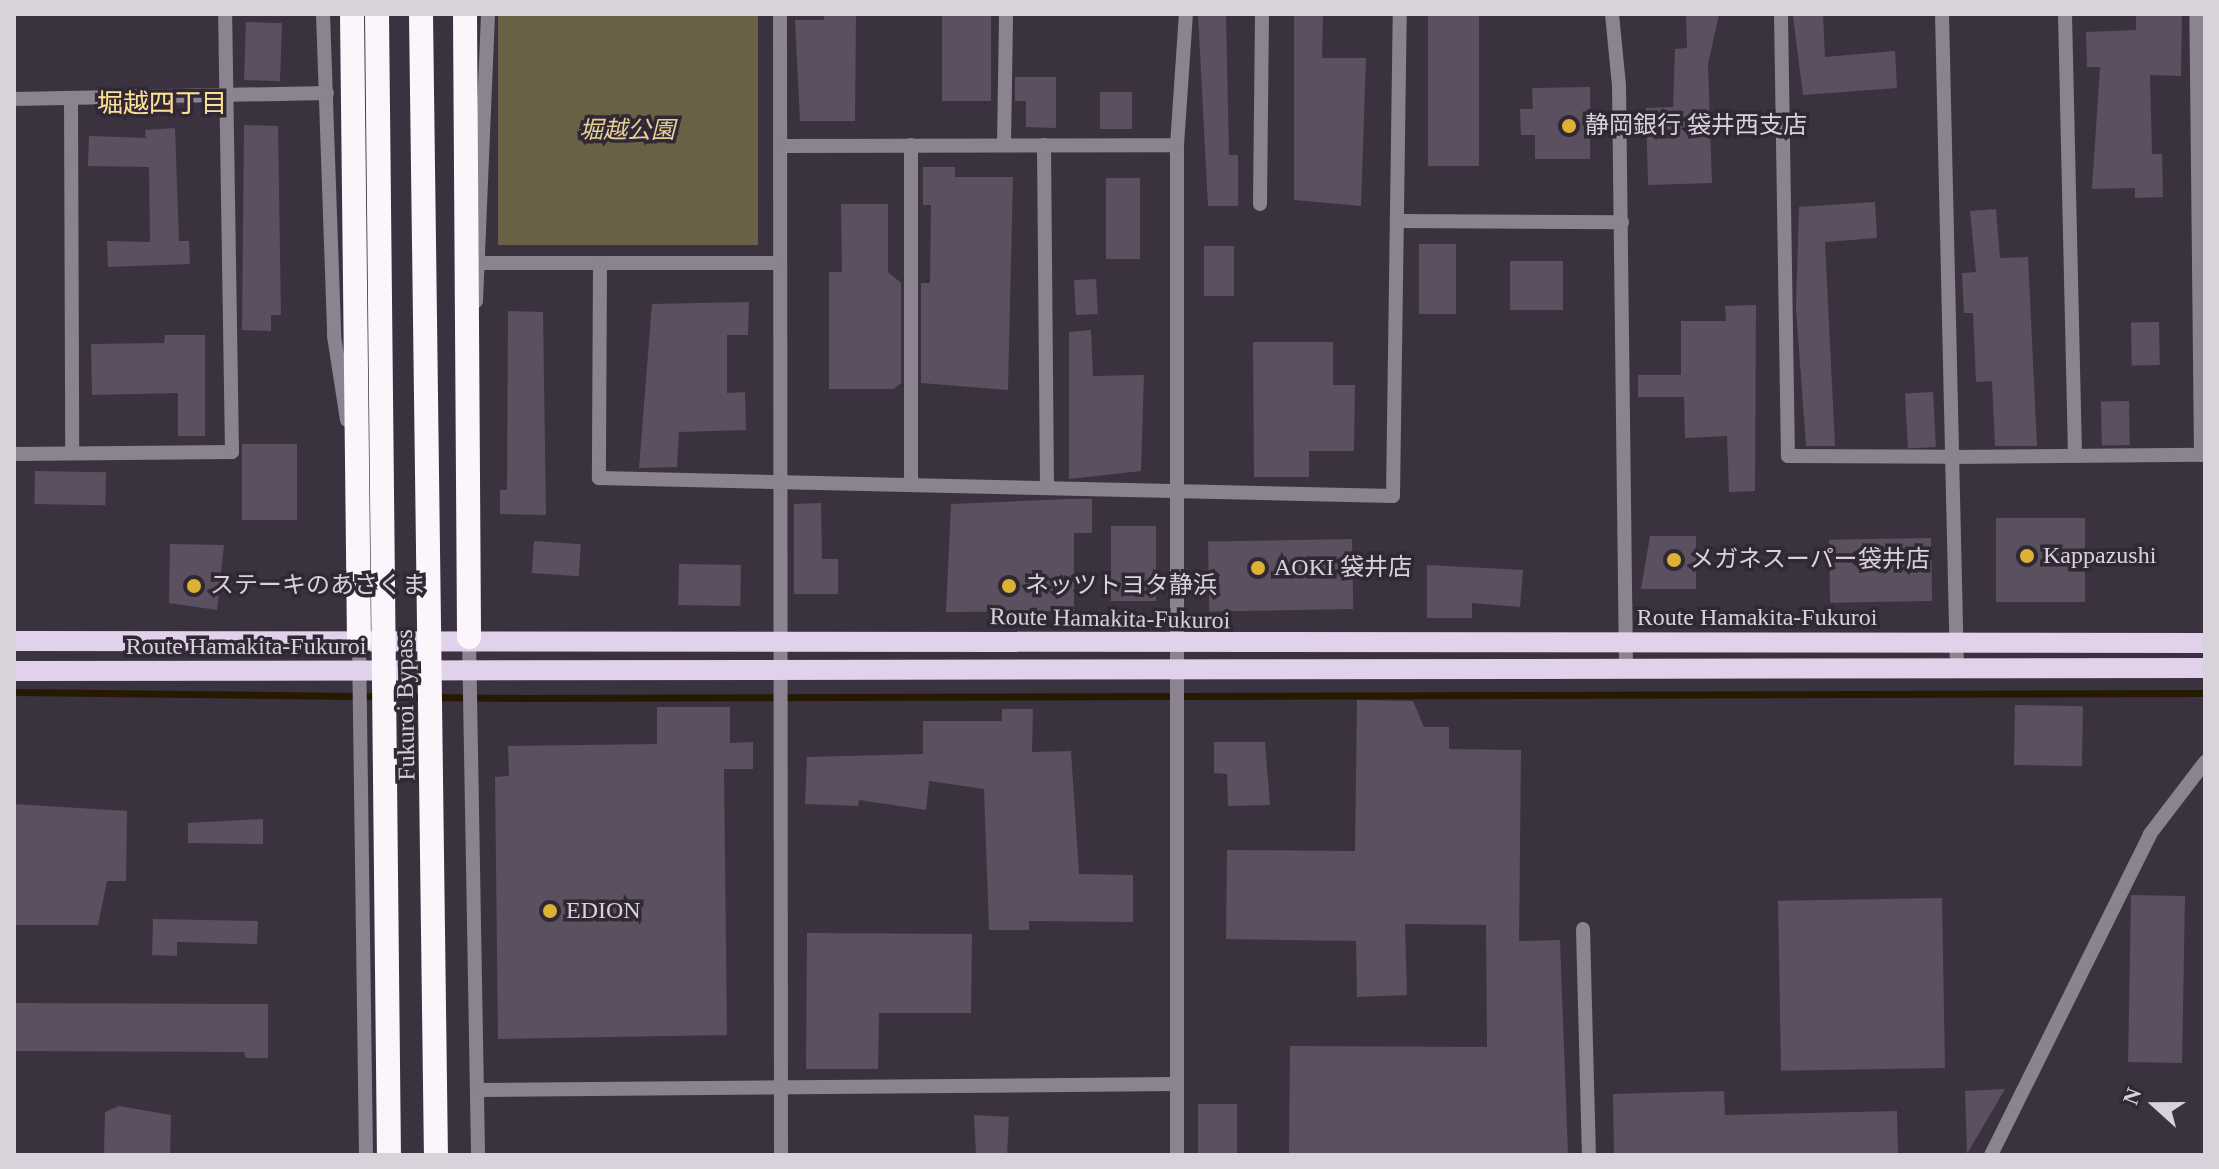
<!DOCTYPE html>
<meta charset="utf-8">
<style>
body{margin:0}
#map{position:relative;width:2219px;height:1169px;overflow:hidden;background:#3b3240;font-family:"Times New Roman","Noto Sans JP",serif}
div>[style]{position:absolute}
.green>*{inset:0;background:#6a6046;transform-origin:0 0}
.stream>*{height:7px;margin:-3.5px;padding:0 3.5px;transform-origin:3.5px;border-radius:3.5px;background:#251a00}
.building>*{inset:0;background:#5a505f;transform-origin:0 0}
.minor>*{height:14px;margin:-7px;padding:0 7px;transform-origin:7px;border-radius:7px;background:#8c8390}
.major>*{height:20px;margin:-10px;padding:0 10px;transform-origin:10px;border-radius:10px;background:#e2d1ea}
.highway>*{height:24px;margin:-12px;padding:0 12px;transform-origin:12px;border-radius:12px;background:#faf6fc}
.highway-bridge>*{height:24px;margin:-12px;padding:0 12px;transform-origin:12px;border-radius:12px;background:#faf6fc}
.dots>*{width:22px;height:22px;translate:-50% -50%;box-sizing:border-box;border:4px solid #312835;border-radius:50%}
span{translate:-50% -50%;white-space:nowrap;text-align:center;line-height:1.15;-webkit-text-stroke:7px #312835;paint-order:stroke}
.poi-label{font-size:24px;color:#d8d2db}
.left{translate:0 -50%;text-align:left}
.park-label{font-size:24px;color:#e6d098;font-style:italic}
.street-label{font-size:24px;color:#d8d2db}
.neighbourhood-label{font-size:26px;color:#fee094}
.frame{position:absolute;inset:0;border:16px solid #d8d2db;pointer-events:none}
.north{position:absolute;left:2115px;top:1065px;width:80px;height:80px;-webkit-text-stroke:6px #312835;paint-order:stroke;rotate:291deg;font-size:22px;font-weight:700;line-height:32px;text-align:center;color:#d8d2db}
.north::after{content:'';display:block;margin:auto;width:28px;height:36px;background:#d8d2db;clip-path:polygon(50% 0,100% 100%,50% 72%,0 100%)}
</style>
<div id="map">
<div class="green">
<i style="left:498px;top:14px;width:260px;height:231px"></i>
</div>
<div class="stream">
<i style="left:14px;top:692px;width:508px;rotate:0.68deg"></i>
<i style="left:522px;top:698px;width:1683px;rotate:-0.17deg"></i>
</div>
<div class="building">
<i style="clip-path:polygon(824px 14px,856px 14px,855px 121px,800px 121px,795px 20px,824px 20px)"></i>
<i style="left:942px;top:14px;width:49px;height:87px"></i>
<i style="clip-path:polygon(1198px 14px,1226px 14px,1229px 155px,1238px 155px,1238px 206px,1208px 206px)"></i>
<i style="clip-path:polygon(1294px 14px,1323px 14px,1322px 58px,1366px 58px,1361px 206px,1294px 200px)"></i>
<i style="left:1428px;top:14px;width:51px;height:152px"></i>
<i style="clip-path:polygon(1686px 14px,1719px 14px,1708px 64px,1712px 183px,1648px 185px,1646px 108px,1673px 107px,1675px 49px,1687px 48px)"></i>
<i style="clip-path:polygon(1823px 14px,1825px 57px,1895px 51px,1897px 88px,1803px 95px,1793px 16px)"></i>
<i style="clip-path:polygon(2136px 14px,2182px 14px,2181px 76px,2150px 75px,2152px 154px,2162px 154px,2163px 197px,2135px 198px,2135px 188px,2092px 189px,2100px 67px,2087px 67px,2086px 32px,2136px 30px)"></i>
<i style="left:246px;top:22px;width:36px;height:58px;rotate:2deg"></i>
<i style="clip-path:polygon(1015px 77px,1056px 77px,1056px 128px,1026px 127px,1026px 101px,1015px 101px)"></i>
<i style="clip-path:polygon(1590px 87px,1590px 159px,1535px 159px,1535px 135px,1521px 135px,1520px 109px,1533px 109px,1532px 88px)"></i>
<i style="left:1100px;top:92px;width:32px;height:37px"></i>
<i style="clip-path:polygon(244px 125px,278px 126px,281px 315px,271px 315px,271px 331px,242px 330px)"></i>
<i style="clip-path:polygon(175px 128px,179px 241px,189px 241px,190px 264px,108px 267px,107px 241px,150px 242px,149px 167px,88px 166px,89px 136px,146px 138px,145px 130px)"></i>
<i style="clip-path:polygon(923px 167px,955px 167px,955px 177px,1013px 177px,1008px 390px,921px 383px,921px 283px,930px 283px,931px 205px,923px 205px)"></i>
<i style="left:1106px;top:178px;width:34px;height:81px"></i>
<i style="clip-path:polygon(1875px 202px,1877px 238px,1825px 242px,1835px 446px,1806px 446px,1796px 308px,1799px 207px)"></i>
<i style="clip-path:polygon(841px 204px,888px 204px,888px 272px,901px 283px,901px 383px,894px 389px,829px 389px,829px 272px,842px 272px)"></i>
<i style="clip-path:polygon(1996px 209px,2000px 258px,2028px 257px,2037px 446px,1995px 446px,1992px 381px,1976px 382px,1973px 313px,1964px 313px,1962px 273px,1976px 272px,1970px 211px)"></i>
<i style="left:1419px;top:244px;width:37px;height:70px"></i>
<i style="left:1204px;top:246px;width:30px;height:50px"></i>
<i style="left:1510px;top:261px;width:53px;height:49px"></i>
<i style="left:1096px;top:279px;width:35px;height:22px;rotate:87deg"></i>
<i style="clip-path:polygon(749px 302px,748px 335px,727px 335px,727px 393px,745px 392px,746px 430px,679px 432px,677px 467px,639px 468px,652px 304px)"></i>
<i style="clip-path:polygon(1756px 305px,1755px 491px,1729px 492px,1727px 436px,1685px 438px,1684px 397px,1638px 397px,1638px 375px,1681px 375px,1681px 321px,1726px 321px,1725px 306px)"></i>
<i style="clip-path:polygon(508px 311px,543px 312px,546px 515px,500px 514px,500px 490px,507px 490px)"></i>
<i style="left:2159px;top:322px;width:43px;height:28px;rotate:89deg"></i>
<i style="clip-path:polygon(1091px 330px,1093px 376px,1144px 375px,1141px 471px,1069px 479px,1069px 332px)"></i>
<i style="clip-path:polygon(165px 335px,205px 335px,205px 436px,178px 436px,178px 393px,92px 395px,91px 344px,164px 343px)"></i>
<i style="clip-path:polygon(1253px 342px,1333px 342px,1333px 385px,1355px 385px,1354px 451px,1309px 451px,1309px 477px,1254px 477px)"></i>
<i style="left:1933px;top:392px;width:55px;height:28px;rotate:87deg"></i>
<i style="left:2129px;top:401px;width:44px;height:28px;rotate:89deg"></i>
<i style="left:242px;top:444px;width:55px;height:76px"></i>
<i style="left:35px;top:471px;width:71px;height:33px;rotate:1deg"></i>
<i style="clip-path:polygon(1069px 499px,1092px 499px,1092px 533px,1074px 533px,1074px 611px,946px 612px,951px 504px)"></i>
<i style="clip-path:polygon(821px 503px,822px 559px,838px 559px,838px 594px,794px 594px,794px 504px)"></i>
<i style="left:1996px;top:518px;width:89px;height:84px"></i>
<i style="left:1111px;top:526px;width:45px;height:75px"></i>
<i style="clip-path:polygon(1650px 536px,1696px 536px,1696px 589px,1641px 589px)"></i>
<i style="left:1931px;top:538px;width:63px;height:102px;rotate:89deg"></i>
<i style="left:1352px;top:539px;width:70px;height:144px;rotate:89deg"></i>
<i style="left:534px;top:541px;width:47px;height:32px;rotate:4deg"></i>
<i style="clip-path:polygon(170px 544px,224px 545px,217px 610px,169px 603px)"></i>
<i style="left:679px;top:564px;width:62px;height:41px;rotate:1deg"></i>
<i style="clip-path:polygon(1427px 565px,1523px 570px,1520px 607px,1472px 603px,1472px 618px,1427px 618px)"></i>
<i style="clip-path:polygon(1357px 700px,1413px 701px,1424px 727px,1449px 727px,1449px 749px,1521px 750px,1519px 941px,1560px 940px,1568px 1155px,1289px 1155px,1290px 1046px,1487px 1047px,1486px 925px,1405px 924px,1407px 995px,1357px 997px,1356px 941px,1226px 939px,1227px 850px,1355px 851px)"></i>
<i style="left:2015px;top:705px;width:68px;height:60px;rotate:1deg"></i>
<i style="clip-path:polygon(657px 707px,730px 707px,730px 743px,753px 742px,753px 769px,724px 769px,727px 1035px,498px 1039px,495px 777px,509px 776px,508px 746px,657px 744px)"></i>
<i style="clip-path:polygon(1002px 709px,1033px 709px,1032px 752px,1071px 751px,1079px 874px,1133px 875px,1133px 922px,1029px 921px,1029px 930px,989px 930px,984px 789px,929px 781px,926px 810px,859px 800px,858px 806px,805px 804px,807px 757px,923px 754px,923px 721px,1002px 721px)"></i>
<i style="clip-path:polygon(1214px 742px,1265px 742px,1270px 805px,1228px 806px,1227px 774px,1214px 773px)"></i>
<i style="clip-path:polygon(14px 804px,127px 811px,126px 881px,107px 881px,98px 925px,14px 925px)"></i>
<i style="clip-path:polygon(263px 819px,263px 844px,188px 843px,188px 823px)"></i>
<i style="left:2131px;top:895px;width:54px;height:167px;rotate:1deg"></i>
<i style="left:1942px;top:898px;width:170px;height:164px;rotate:89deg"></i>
<i style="clip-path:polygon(153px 919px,258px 921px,257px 944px,177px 942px,177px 956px,152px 955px)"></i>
<i style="clip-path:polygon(807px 933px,972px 934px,971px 1013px,879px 1013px,878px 1069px,806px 1069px)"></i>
<i style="clip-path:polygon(14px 1003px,268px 1004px,268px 1058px,246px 1058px,244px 1052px,14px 1051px)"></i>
<i style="clip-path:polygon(2005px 1089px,1967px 1154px,1965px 1091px)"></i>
<i style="clip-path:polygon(1724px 1091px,1725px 1115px,1897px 1111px,1898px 1155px,1614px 1155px,1613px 1094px)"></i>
<i style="left:1198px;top:1104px;width:39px;height:51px"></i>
<i style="clip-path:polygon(119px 1106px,171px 1115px,170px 1154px,104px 1153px,105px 1112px)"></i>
<i style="clip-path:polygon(974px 1115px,1009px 1117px,1007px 1155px,976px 1155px)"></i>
</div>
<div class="minor">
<i style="left:323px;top:14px;width:322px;rotate:88deg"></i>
<i style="left:334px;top:336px;width:85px;rotate:81.2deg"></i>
<i style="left:780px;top:14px;width:1141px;rotate:89.95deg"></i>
<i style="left:1612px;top:14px;width:72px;rotate:84.4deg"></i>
<i style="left:1619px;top:86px;width:583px;rotate:89.31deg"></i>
<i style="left:1781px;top:14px;width:442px;rotate:89.1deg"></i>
<i style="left:1788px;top:456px;width:164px;rotate:0.3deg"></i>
<i style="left:1952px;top:457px;width:249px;rotate:-0.5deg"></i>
<i style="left:2201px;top:455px;width:441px;rotate:-90.6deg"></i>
<i style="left:1942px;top:14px;width:655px;rotate:88.69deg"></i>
<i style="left:2065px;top:14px;width:442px;rotate:88.7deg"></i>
<i style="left:71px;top:98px;width:355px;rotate:89.8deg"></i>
<i style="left:14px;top:99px;width:313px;rotate:-1.1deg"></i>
<i style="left:911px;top:145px;width:339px;rotate:90deg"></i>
<i style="left:1004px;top:145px;width:131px;rotate:-89.1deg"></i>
<i style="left:1044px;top:145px;width:340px;rotate:89.5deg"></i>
<i style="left:781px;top:146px;width:396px;rotate:-0.1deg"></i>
<i style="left:1260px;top:204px;width:190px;rotate:-89.4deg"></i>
<i style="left:1401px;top:221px;width:221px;rotate:0.3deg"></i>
<i style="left:482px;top:263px;width:297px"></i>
<i style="left:600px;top:263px;width:215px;rotate:90.3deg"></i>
<i style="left:599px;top:478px;width:794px;rotate:1.3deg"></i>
<i style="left:1393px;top:496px;width:482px;rotate:-89.2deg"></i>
<i style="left:476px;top:301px;width:287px;rotate:-87.6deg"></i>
<i style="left:14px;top:454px;width:218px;rotate:-0.5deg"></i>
<i style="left:232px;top:452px;width:438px;rotate:-90.9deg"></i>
<i style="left:469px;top:637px;width:518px;rotate:89deg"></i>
<i style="left:359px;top:642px;width:513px;rotate:89.22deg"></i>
<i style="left:1583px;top:929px;width:226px;rotate:88.5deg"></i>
<i style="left:479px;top:1090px;width:697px;rotate:-0.49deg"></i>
<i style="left:1177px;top:1155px;width:1010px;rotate:-90deg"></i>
<i style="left:1177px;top:145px;width:131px;rotate:-86.1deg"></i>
<i style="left:1991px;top:1155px;width:358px;rotate:-63.6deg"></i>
<i style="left:2150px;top:834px;width:91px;rotate:-52.6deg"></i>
</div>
<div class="major">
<i style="left:14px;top:641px;width:2191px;rotate:0.05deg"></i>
<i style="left:14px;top:671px;width:2191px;rotate:-0.08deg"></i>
</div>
<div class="highway">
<i style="left:352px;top:14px;width:628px;rotate:89.36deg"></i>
<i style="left:465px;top:14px;width:623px;rotate:89.63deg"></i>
</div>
<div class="highway-bridge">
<i style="left:377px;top:14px;width:1141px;rotate:89.4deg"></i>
<i style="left:421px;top:14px;width:1141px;rotate:89.25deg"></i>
</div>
<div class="dots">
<i style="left:1569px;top:126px;background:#ddb133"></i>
<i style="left:2027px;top:556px;background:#ddb133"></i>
<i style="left:1674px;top:560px;background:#ddb133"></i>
<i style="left:1258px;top:568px;background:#ddb133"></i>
<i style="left:194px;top:586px;background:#ddb133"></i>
<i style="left:1009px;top:586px;background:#ddb133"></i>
<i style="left:550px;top:911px;background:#ddb133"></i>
</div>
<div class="poi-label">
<span class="left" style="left:1585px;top:126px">静岡銀行 袋井西支店</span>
<span class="left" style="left:2043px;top:556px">Kappazushi</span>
<span class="left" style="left:1690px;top:560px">メガネスーパー袋井店</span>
<span class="left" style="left:1274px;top:568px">AOKI 袋井店</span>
<span class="left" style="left:210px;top:586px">ステーキのあさくま</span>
<span class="left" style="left:1025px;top:586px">ネッツトヨタ静浜</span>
<span class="left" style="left:566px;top:911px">EDION</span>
</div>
<div class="park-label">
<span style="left:627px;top:131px">堀越公園</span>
</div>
<div class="street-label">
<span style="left:1757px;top:618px">Route Hamakita-Fukuroi</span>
<span style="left:1110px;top:619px;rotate:1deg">Route Hamakita-Fukuroi</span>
<span style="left:246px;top:647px">Route Hamakita-Fukuroi</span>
<span style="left:406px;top:705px;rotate:-91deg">Fukuroi Bypass</span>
</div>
<div class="neighbourhood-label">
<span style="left:162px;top:104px">堀越四丁目</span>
</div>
<div class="frame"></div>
<div class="north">N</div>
</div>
